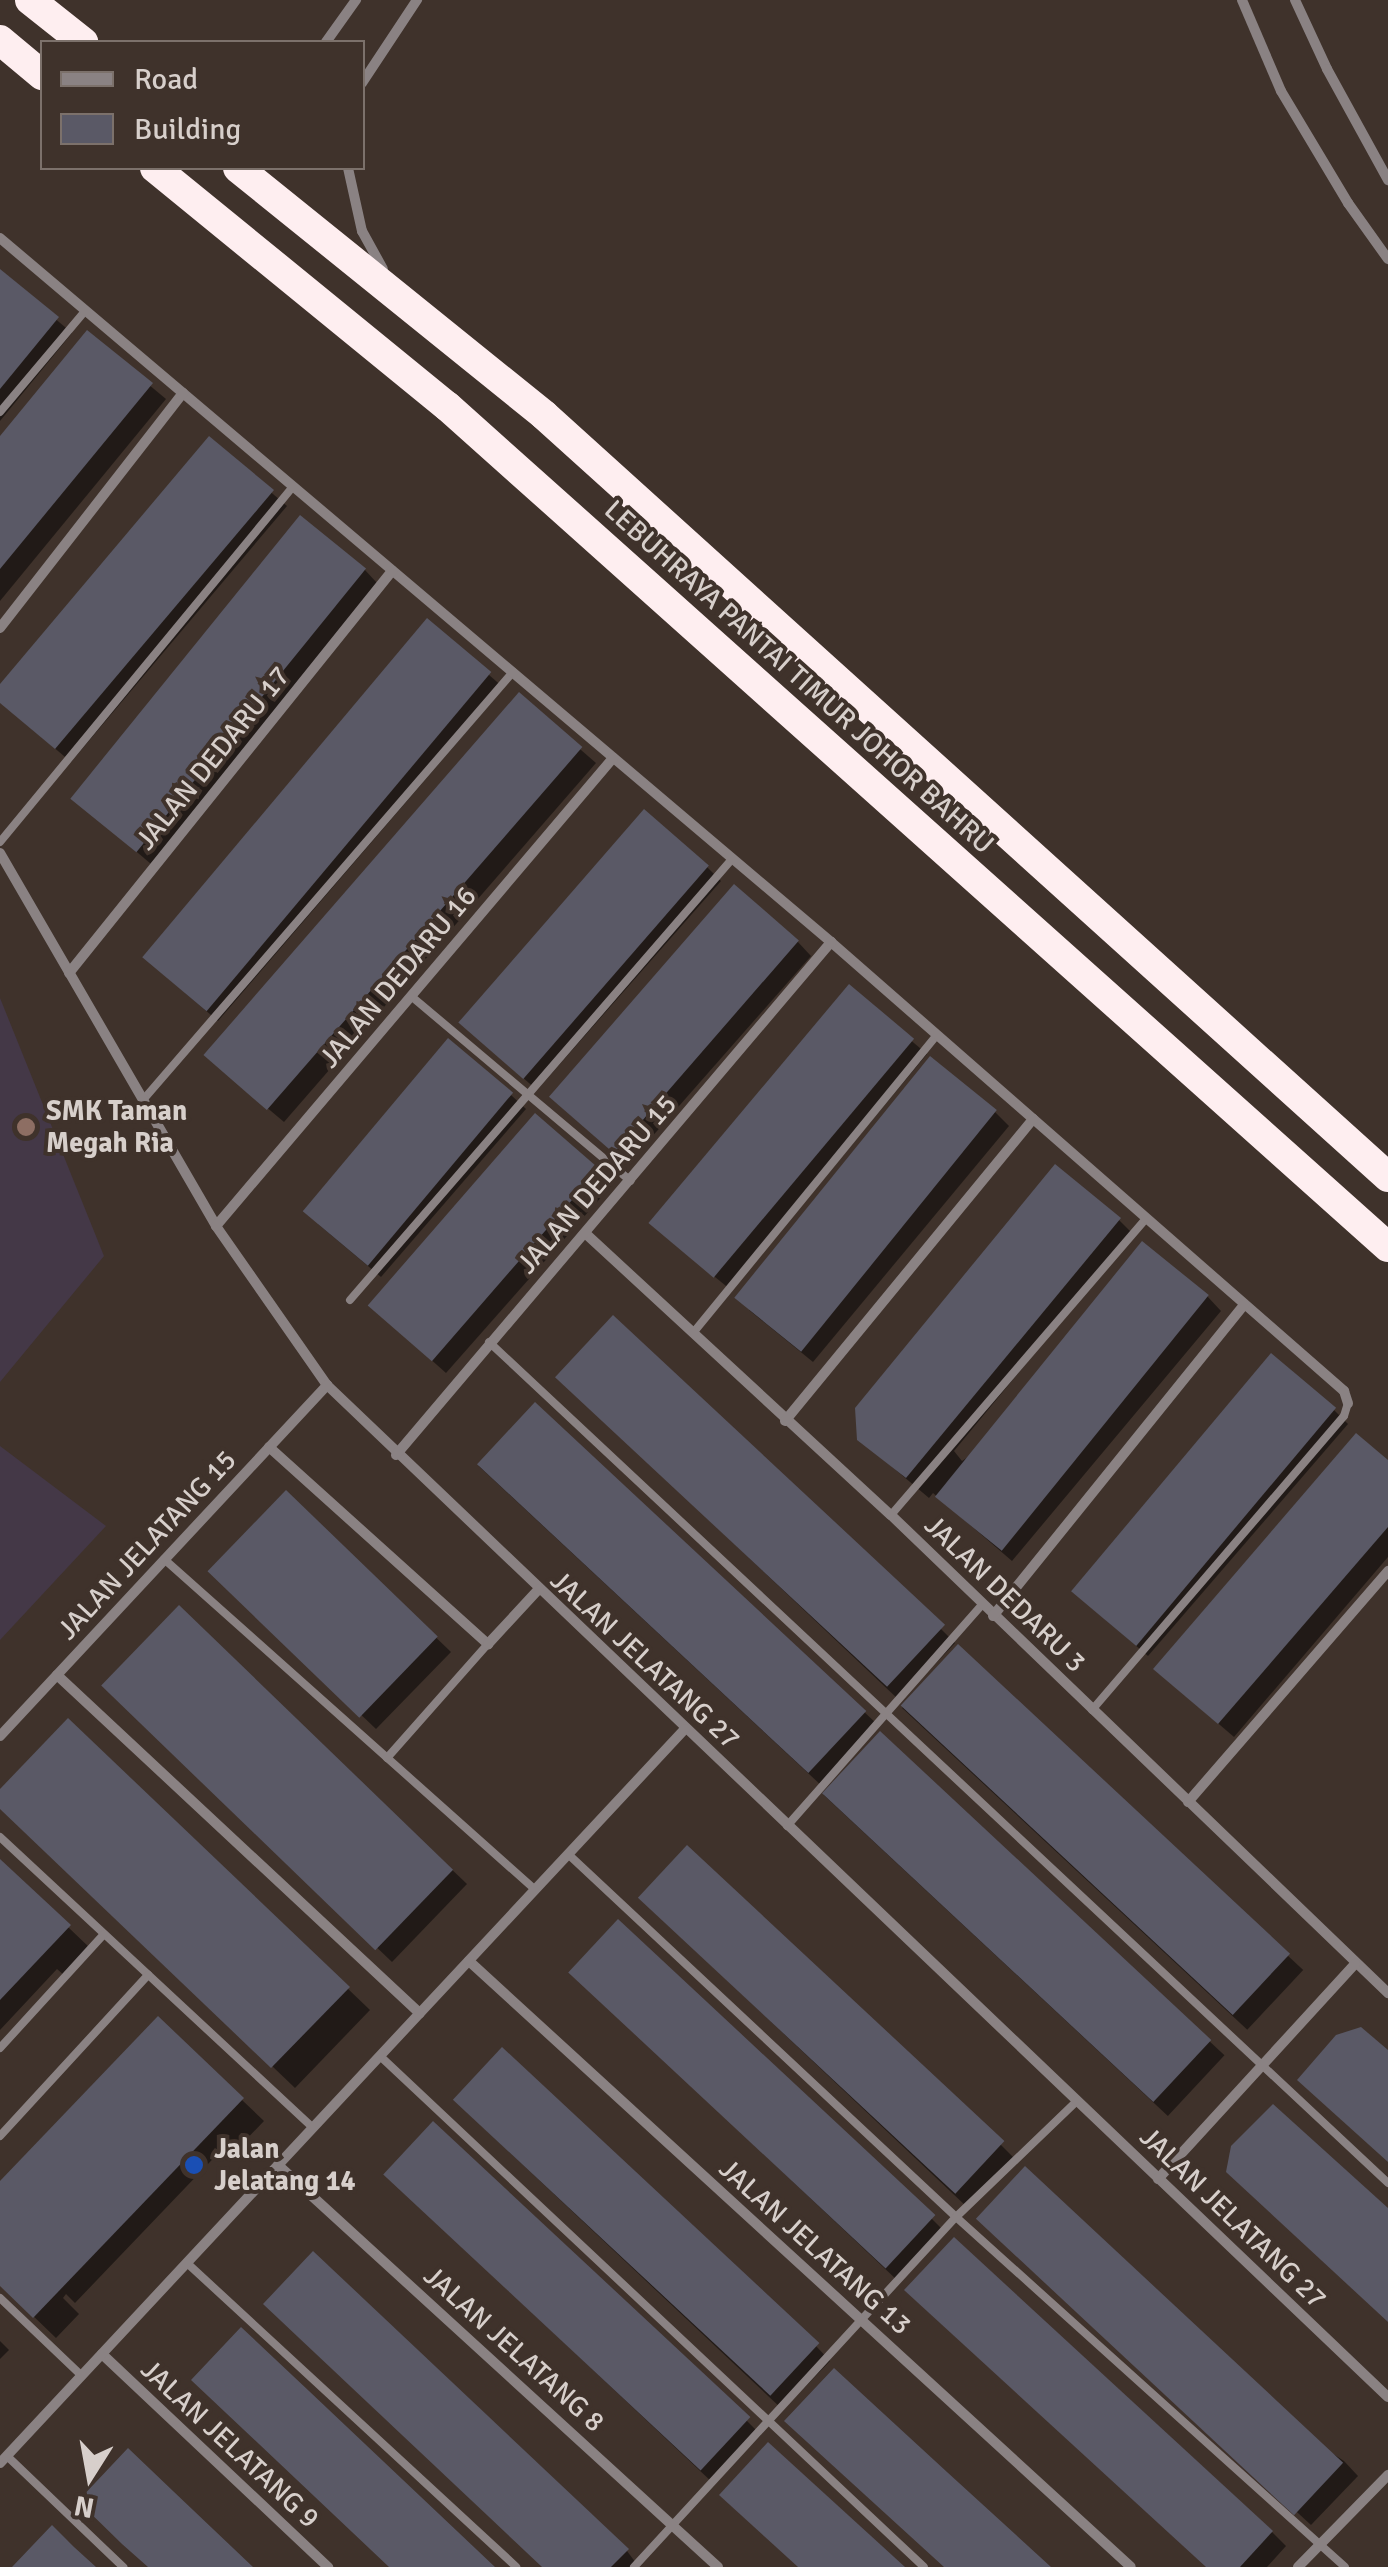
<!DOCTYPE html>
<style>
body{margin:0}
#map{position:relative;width:1388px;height:2567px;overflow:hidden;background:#3f322b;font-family:Signika,sans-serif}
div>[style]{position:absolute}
.education>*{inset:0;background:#443847}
.shadow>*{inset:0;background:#0007;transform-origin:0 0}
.building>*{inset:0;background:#5a5966;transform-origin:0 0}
.lane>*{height:8px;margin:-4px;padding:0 4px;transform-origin:4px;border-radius:4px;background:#8a8283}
.street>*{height:10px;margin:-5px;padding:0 5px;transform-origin:5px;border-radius:5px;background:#8a8283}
.highway>*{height:30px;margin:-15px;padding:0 15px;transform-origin:15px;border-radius:15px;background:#feeef0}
.dots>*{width:28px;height:28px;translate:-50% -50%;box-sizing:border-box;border:5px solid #3f322b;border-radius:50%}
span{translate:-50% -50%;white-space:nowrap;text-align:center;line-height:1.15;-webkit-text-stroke:8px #3f322b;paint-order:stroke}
.street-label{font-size:28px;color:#d7cfcb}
.poi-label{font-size:28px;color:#d7cfcb;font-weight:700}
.left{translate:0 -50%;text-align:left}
.legend{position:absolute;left:40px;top:40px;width:325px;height:130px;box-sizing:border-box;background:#3f322b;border:2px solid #7c716b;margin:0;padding:12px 18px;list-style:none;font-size:30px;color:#d7cfcb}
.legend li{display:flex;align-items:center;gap:20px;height:50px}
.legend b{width:50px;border:2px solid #7c716b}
.north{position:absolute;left:40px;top:2427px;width:100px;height:100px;-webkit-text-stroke:8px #3f322b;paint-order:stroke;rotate:191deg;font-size:28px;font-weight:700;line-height:40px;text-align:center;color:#d7cfcb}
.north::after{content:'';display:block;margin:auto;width:35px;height:45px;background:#d7cfcb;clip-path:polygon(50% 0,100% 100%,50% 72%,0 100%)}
</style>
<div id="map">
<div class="education">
<i style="clip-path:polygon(0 998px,104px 1256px,0 1382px)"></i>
<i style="clip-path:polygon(0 1446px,106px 1526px,0 1640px)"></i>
</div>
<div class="shadow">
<i style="clip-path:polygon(0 272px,72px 333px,0 421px)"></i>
<i style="clip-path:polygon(88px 334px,166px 399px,0 601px,0 440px)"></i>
<i style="clip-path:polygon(209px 439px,287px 506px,71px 762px,0 702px,0 688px)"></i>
<i style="clip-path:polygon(364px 569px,378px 584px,151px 864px,73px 798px)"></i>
<i style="clip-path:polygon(427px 621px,504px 688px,218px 1021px,156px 968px)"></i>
<i style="clip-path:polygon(519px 696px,596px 763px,284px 1122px,221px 1069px)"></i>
<i style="clip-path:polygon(707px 867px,721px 881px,537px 1090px,475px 1036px)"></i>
<i style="clip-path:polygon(797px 941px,811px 956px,628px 1164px,565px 1110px)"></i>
<i style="clip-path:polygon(849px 988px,927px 1054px,731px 1290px,667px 1238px)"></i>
<i style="clip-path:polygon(511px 1095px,526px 1109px,381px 1277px,318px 1224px)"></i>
<i style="clip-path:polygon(995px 1112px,1009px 1126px,813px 1362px,749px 1310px)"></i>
<i style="clip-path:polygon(535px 1117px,612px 1185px,446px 1373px,384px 1318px)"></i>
<i style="clip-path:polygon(1119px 1220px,1133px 1234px,954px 1451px,962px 1461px,1207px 1296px,1221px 1311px,1012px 1561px,933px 1493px,929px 1498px,859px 1439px)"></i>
<i style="clip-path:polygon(572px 1390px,941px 1629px,955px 1643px,900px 1701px)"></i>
<i style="left:535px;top:1405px;width:471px;height:83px;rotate:43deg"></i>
<i style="clip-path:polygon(1334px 1410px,1348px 1424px,1148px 1656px,1085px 1602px)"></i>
<i style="clip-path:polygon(1388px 1463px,1388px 1557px,1234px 1737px,1171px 1683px)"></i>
<i style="clip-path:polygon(286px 1493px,451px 1652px,376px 1729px,232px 1592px)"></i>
<i style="clip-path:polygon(179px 1609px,467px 1884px,392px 1962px,152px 1733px)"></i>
<i style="left:958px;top:1648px;width:472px;height:82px;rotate:43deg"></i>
<i style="left:880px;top:1734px;width:471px;height:83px;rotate:43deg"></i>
<i style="clip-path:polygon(0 1792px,320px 1962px,370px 2010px,295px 2088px,0 1806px)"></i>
<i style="clip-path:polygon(0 1862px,91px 1949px,65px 1976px,57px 1969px,0 2030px)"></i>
<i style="clip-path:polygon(654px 1911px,1000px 2144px,1015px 2159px,968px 2208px)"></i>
<i style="clip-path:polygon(586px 1986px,932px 2219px,946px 2233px,899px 2282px)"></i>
<i style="clip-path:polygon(242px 2100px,264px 2121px,238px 2148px,230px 2141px,75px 2303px,66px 2294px,63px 2298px,79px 2314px,56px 2338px,0 2284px,0 2185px)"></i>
<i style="clip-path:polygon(469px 2114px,816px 2346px,830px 2361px,783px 2410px)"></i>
<i style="clip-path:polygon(400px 2188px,747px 2421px,761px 2435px,714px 2484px)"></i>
<i style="clip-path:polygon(994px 2234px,1344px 2461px,1358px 2476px,1311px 2525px)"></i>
<i style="clip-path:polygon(0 2341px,9px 2350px,0 2359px)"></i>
<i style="clip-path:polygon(1272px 2532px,1286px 2546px,1267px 2567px,1208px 2567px)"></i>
<i style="clip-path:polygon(627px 2551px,639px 2567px,545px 2567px)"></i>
</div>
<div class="building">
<i style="clip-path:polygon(0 269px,59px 317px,0 389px)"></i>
<i style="clip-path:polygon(87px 330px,153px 383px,0 569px,0 436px)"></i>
<i style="clip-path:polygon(209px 436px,274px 490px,55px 749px,0 703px,0 684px)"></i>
<i style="left:300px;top:515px;width:85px;height:365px;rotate:39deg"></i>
<i style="left:427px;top:618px;width:84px;height:443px;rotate:40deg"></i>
<i style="left:519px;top:692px;width:84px;height:481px;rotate:41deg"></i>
<i style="left:644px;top:809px;width:86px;height:283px;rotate:41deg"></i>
<i style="left:734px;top:884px;width:86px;height:282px;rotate:41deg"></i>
<i style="left:849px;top:984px;width:85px;height:312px;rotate:40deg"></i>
<i style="left:448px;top:1038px;width:85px;height:226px;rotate:40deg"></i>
<i style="left:930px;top:1056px;width:86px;height:311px;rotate:39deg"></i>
<i style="left:535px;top:1113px;width:85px;height:255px;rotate:41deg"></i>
<i style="clip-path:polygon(1055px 1164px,1121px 1218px,906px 1478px,857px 1440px,855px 1408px)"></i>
<i style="left:1142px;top:1241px;width:86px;height:329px;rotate:39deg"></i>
<i style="left:613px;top:1315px;width:454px;height:85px;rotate:43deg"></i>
<i style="left:1271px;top:1353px;width:85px;height:311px;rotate:40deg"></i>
<i style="left:535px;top:1402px;width:453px;height:85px;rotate:43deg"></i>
<i style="clip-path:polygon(1356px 1433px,1388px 1460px,1388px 1527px,1218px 1724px,1153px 1669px)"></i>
<i style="left:286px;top:1490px;width:211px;height:113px;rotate:44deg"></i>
<i style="left:179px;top:1605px;width:381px;height:112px;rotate:44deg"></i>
<i style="left:958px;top:1644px;width:454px;height:84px;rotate:43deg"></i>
<i style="clip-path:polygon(68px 1718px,350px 1987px,271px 2068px,0 1809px,0 1789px)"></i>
<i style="left:880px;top:1731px;width:453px;height:85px;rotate:43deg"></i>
<i style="left:687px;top:1845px;width:434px;height:72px;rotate:43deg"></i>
<i style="clip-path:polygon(0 1859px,71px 1925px,0 2000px)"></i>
<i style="left:618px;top:1919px;width:434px;height:73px;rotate:43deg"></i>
<i style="clip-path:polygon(158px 2016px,244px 2098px,33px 2318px,0 2286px,0 2181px)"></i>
<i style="clip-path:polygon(1361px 2027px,1388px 2050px,1388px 2162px,1297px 2080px,1336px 2035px)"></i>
<i style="left:502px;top:2047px;width:434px;height:72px;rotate:43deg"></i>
<i style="clip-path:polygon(1273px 2104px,1388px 2208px,1388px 2322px,1226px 2172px,1231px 2146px)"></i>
<i style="left:433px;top:2121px;width:434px;height:73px;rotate:43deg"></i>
<i style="left:1025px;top:2166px;width:435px;height:72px;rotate:43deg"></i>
<i style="clip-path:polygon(954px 2237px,1273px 2531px,1240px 2567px,1206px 2567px,904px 2290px)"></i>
<i style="clip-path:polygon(313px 2251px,629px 2549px,611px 2567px,542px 2567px,263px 2304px)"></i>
<i style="clip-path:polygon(241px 2327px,309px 2391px,495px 2567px,389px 2567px,259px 2444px,191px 2380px)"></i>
<i style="clip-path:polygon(834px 2368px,947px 2472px,1051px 2567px,944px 2567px,784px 2421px)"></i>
<i style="clip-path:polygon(768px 2442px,882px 2546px,905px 2567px,798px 2567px,719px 2495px)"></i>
<i style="clip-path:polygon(128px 2448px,173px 2491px,253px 2567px,148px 2567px,122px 2544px,78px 2501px)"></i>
<i style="clip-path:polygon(52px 2525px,74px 2547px,96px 2567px,12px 2567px)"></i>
</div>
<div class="lane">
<i style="left:0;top:412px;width:132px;rotate:-49.9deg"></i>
<i style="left:0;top:842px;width:460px;rotate:-50.5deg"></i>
<i style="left:411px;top:996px;width:287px;rotate:40.1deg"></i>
<i style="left:143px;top:1100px;width:566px;rotate:-49.16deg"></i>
<i style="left:350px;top:1300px;width:583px;rotate:-49.1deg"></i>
<i style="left:693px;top:1333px;width:385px;rotate:-50.7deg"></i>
<i style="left:489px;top:1342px;width:1231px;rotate:43.09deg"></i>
<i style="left:891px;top:1515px;width:391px;rotate:-49.3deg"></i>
<i style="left:164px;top:1559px;width:497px;rotate:41.7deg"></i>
<i style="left:1092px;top:1710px;width:387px;rotate:-49.4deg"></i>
<i style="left:1344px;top:1416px;width:14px;rotate:-73deg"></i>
<i style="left:387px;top:1758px;width:152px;rotate:-48.5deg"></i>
<i style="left:787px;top:1826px;width:295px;rotate:-48.6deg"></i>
<i style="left:0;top:1837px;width:427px;rotate:42.9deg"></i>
<i style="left:568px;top:1854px;width:531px;rotate:43.09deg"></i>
<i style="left:956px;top:2217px;width:523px;rotate:41.98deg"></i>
<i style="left:0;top:2048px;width:154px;rotate:-47.6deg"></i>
<i style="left:380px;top:2056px;width:746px;rotate:43.21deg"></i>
<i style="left:0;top:2136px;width:219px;rotate:-47.4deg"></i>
<i style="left:187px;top:2263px;width:448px;rotate:42.7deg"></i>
<i style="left:0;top:2298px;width:113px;rotate:43.6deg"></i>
<i style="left:7px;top:2456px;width:161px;rotate:43.7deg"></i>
<i style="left:634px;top:2567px;width:476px;rotate:-47.4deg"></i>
<i style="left:956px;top:2217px;width:168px;rotate:-43.8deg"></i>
</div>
<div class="street">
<i style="left:1242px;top:0;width:99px;rotate:66.8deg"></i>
<i style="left:1281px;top:91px;width:131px;rotate:59.1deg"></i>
<i style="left:1348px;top:203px;width:69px;rotate:54.5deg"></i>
<i style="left:1295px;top:0;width:76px;rotate:65.1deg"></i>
<i style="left:1327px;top:69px;width:127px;rotate:61.2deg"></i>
<i style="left:326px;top:42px;width:52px;rotate:-54.5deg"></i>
<i style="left:362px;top:83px;width:100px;rotate:-56.5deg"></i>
<i style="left:348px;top:168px;width:65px;rotate:77.5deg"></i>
<i style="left:362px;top:231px;width:43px;rotate:61.1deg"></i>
<i style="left:0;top:238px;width:1089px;rotate:40.27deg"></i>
<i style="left:831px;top:942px;width:682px;rotate:41.19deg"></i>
<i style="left:1344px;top:1391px;width:13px;rotate:72deg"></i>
<i style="left:0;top:628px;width:298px;rotate:-52.1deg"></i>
<i style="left:0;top:853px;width:431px;rotate:59.9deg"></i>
<i style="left:216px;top:1226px;width:194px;rotate:55.1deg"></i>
<i style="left:327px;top:1385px;width:1466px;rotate:43.65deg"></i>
<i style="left:69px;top:973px;width:516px;rotate:-51.22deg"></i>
<i style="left:216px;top:1226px;width:614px;rotate:-49.69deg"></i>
<i style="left:585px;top:1233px;width:416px;rotate:42.7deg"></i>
<i style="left:891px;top:1515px;width:690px;rotate:43.88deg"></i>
<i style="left:785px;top:1421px;width:391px;rotate:-50.6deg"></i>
<i style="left:269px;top:1447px;width:295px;rotate:42deg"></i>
<i style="left:488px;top:1644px;width:74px;rotate:-47.2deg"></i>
<i style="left:396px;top:1455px;width:673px;rotate:-49.7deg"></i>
<i style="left:993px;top:1616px;width:400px;rotate:-51.1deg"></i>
<i style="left:57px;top:1675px;width:496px;rotate:43deg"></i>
<i style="left:0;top:1736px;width:480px;rotate:-47deg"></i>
<i style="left:1188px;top:1802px;width:306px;rotate:-49.1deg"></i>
<i style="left:469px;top:1961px;width:897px;rotate:42.47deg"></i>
<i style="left:278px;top:2165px;width:596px;rotate:42.42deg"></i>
<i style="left:1158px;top:2179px;width:292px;rotate:-47.5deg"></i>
<i style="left:102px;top:2354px;width:311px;rotate:43.3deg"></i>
<i style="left:0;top:2463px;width:1004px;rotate:-46.98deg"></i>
<i style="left:1298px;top:2567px;width:129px;rotate:-45.6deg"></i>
</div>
<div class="highway">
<i style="left:30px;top:0;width:68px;rotate:38.4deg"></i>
<i style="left:0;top:40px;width:55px;rotate:39.8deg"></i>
<i style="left:155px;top:168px;width:377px;rotate:39.2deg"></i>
<i style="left:447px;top:406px;width:1262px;rotate:41.79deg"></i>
<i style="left:238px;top:168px;width:393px;rotate:38.9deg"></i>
<i style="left:544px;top:415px;width:1137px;rotate:42.08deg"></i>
</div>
<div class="dots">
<i style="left:26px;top:1127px;background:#8d6e63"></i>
<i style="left:194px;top:2165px;background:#1a4fb4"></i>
</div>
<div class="street-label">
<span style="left:799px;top:677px;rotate:42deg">LEBUHRAYA PANTAI TIMUR JOHOR BAHRU</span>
<span style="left:213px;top:758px;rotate:-51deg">JALAN DEDARU 17</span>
<span style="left:398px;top:977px;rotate:-50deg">JALAN DEDARU 16</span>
<span style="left:597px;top:1184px;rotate:-49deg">JALAN DEDARU 15</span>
<span style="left:147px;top:1545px;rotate:-47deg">JALAN JELATANG 15</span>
<span style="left:1005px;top:1594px;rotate:44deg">JALAN DEDARU 3</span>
<span style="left:645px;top:1660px;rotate:43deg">JALAN JELATANG 27</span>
<span style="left:1233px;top:2218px;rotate:44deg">JALAN JELATANG 27</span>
<span style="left:815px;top:2247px;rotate:42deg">JALAN JELATANG 13</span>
<span style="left:514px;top:2349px;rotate:42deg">JALAN JELATANG 8</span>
<span style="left:230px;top:2444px;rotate:43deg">JALAN JELATANG 9</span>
</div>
<div class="poi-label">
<span class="left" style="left:46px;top:1127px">SMK Taman<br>Megah Ria</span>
<span class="left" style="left:214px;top:2165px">Jalan<br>Jelatang 14</span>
</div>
<ul class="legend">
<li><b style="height:12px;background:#8a8283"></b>Road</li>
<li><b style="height:28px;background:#5a5966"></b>Building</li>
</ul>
<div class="north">N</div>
</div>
